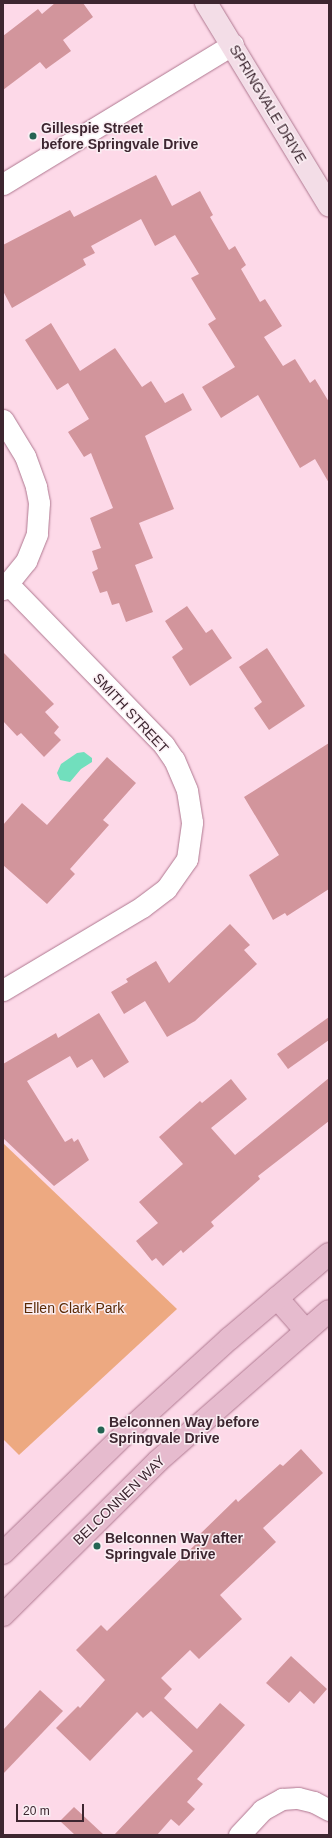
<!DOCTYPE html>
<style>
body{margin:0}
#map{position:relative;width:332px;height:1838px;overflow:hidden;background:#fdd9e8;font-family:Arial,sans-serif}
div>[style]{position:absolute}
.green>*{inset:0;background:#eda981}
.water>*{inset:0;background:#71dfbd}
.building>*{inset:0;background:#d2959c}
.roads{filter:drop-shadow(0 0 1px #af7890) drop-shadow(0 0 1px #af7890)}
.minor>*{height:21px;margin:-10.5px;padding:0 10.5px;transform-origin:10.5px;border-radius:10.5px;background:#fff}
.secondary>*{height:22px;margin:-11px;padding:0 11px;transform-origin:11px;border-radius:11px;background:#f3dde7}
.primary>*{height:22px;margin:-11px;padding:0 11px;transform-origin:11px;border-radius:11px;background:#e6bbce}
.dots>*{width:11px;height:11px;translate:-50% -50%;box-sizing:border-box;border:2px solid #faeef3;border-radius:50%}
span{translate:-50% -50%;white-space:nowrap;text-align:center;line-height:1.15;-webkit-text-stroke:3px #faeef3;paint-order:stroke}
.street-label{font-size:14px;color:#3d2630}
.poi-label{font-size:14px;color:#3d2630;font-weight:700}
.left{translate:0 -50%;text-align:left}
.park-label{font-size:14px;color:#5a2904}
.frame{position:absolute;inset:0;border:4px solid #3d2630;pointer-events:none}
.scale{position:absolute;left:16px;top:1804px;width:68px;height:18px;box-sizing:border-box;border:2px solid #3d2630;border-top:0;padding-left:5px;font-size:12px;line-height:14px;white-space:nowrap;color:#3d2630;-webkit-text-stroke:3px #faeef3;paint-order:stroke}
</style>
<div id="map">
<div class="green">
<i style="clip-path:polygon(3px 1143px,177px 1309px,19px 1455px,3px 1439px)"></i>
</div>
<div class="water">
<i style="clip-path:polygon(84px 752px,92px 758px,92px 762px,81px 769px,70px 782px,60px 780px,57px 773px,61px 764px,77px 753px)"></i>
</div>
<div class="building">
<i style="clip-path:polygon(55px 3px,83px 3px,93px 17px,63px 40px,71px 51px,46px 69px,40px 62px,3px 90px,3px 36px,38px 9px,42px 14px)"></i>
<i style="clip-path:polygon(156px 175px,172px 206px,200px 191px,213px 215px,210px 217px,229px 250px,235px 246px,246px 265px,241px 269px,260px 302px,265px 299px,282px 326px,264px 337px,283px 366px,295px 359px,310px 383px,315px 379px,329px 402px,329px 483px,315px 459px,300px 468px,258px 395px,221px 418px,202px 387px,235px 367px,208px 324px,216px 319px,191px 278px,199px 274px,175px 235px,155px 246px,141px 219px,91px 246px,95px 253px,83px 259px,86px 265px,12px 308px,3px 291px,3px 245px,70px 210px,74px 217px)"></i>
<i style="clip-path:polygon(51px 323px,80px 371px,115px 348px,142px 387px,151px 381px,165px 403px,183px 393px,192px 410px,145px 436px,174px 509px,139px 523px,153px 558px,135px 565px,153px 612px,126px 622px,119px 603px,112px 605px,107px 591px,100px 593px,92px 572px,98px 569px,92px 551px,101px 548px,90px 518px,113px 508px,91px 453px,84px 457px,68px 432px,89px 419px,68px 383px,57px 390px,25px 340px)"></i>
<i style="clip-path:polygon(187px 606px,206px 633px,212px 629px,232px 658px,190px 686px,172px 657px,183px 649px,165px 621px)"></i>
<i style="clip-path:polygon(267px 648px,305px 706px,269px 730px,254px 708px,262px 702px,239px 667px)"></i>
<i style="clip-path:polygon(3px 652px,54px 704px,45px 712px,59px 727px,54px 733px,61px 740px,44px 757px,21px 733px,17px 736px,3px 721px)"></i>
<i style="clip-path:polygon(329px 743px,329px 889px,287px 916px,285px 913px,273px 920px,249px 875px,279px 855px,244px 797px)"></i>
<i style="clip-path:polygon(107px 757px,136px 783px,103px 820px,109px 825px,70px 869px,75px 874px,47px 904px,3px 865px,3px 825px,22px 803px,47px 825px)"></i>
<i style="clip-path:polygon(230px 924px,250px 945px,244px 950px,257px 964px,195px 1021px,167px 1037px,145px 1001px,124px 1014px,111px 992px,128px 982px,126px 979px,156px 961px,169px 983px)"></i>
<i style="clip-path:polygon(99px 1013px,129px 1062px,104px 1078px,92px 1059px,77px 1068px,70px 1056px,27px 1081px,65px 1142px,72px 1138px,74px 1142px,78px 1139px,89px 1160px,54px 1186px,3px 1138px,3px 1064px,56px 1033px,58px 1038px)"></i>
<i style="clip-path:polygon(329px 1017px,329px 1040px,288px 1069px,277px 1054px)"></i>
<i style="clip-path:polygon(329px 1078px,329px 1121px,258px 1176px,260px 1179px,211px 1222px,214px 1226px,183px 1253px,181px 1250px,163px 1266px,156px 1258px,152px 1261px,136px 1241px,158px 1223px,139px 1202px,183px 1164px,159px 1137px,200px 1101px,202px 1103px,231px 1079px,247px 1099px,211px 1128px,235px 1155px)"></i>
<i style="clip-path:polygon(301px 1449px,323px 1473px,263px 1528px,276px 1542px,220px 1595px,242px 1619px,199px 1659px,190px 1650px,161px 1678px,172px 1689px,164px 1698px,197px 1729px,220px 1703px,245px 1725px,197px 1779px,203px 1784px,187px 1802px,195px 1809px,179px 1826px,171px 1819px,157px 1835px,114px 1835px,193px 1751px,151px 1711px,143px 1718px,137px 1712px,90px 1761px,56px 1728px,78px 1706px,80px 1708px,105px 1680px,76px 1650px,101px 1625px,107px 1631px,200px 1540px,197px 1537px,236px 1499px,238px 1502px,280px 1464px,283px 1466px)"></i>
<i style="clip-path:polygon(291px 1656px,327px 1689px,314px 1704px,300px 1691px,289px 1703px,266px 1683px)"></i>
<i style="clip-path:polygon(40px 1690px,63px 1711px,3px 1774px,3px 1730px)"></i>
<i style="clip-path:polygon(74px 1807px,104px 1835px,75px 1835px,60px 1821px)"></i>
</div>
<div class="roads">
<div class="minor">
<i style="left:3px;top:184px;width:269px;rotate:-31.3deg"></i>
<i style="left:3px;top:420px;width:42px;rotate:58.6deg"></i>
<i style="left:25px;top:456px;width:33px;rotate:70deg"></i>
<i style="left:36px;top:487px;width:16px;rotate:79deg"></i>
<i style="left:39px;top:503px;width:31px;rotate:94deg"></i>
<i style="left:37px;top:534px;width:29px;rotate:112deg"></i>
<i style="left:26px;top:561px;width:36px;rotate:129deg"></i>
<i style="left:3px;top:990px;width:162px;rotate:-30.8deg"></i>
<i style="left:142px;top:907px;width:30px;rotate:-37deg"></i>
<i style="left:166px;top:889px;width:37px;rotate:-55deg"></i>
<i style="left:187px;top:859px;width:37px;rotate:-82deg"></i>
<i style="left:192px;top:822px;width:32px;rotate:-99deg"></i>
<i style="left:187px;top:790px;width:33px;rotate:-113deg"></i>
<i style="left:174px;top:760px;width:18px;rotate:-124deg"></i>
<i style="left:164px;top:745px;width:224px;rotate:-134.1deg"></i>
<i style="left:239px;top:1835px;width:34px;rotate:-47deg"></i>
<i style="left:262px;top:1810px;width:23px;rotate:-29deg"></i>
<i style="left:282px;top:1799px;width:16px;rotate:-4deg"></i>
<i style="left:298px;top:1798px;width:16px;rotate:14deg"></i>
<i style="left:314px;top:1802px;width:17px;rotate:28deg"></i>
</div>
<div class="secondary">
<i style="left:206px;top:3px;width:237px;rotate:58.7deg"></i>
</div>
<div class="primary">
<i style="left:277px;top:1298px;width:44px;rotate:48.7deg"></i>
<i style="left:3px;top:1553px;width:177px;rotate:-44.3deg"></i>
<i style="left:130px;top:1429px;width:134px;rotate:-42.3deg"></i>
<i style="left:229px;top:1339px;width:131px;rotate:-40.4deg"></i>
<i style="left:3px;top:1615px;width:218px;rotate:-44.8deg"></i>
<i style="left:158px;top:1461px;width:227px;rotate:-41.3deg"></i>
</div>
</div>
<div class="dots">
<i style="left:33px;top:136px;background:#246452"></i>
<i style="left:101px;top:1430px;background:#246452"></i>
<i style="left:97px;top:1546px;background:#246452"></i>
</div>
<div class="street-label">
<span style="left:268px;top:104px;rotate:59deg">SPRINGVALE DRIVE</span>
<span style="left:131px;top:713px;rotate:47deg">SMITH STREET</span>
<span style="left:119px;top:1500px;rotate:-44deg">BELCONNEN WAY</span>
</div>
<div class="poi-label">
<span class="left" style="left:41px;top:136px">Gillespie Street<br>before Springvale Drive</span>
<span class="left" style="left:109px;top:1430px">Belconnen Way before<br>Springvale Drive</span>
<span class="left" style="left:105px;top:1546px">Belconnen Way after<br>Springvale Drive</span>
</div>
<div class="park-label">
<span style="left:74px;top:1308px">Ellen Clark Park</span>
</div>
<div class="frame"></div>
<div class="scale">20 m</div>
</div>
